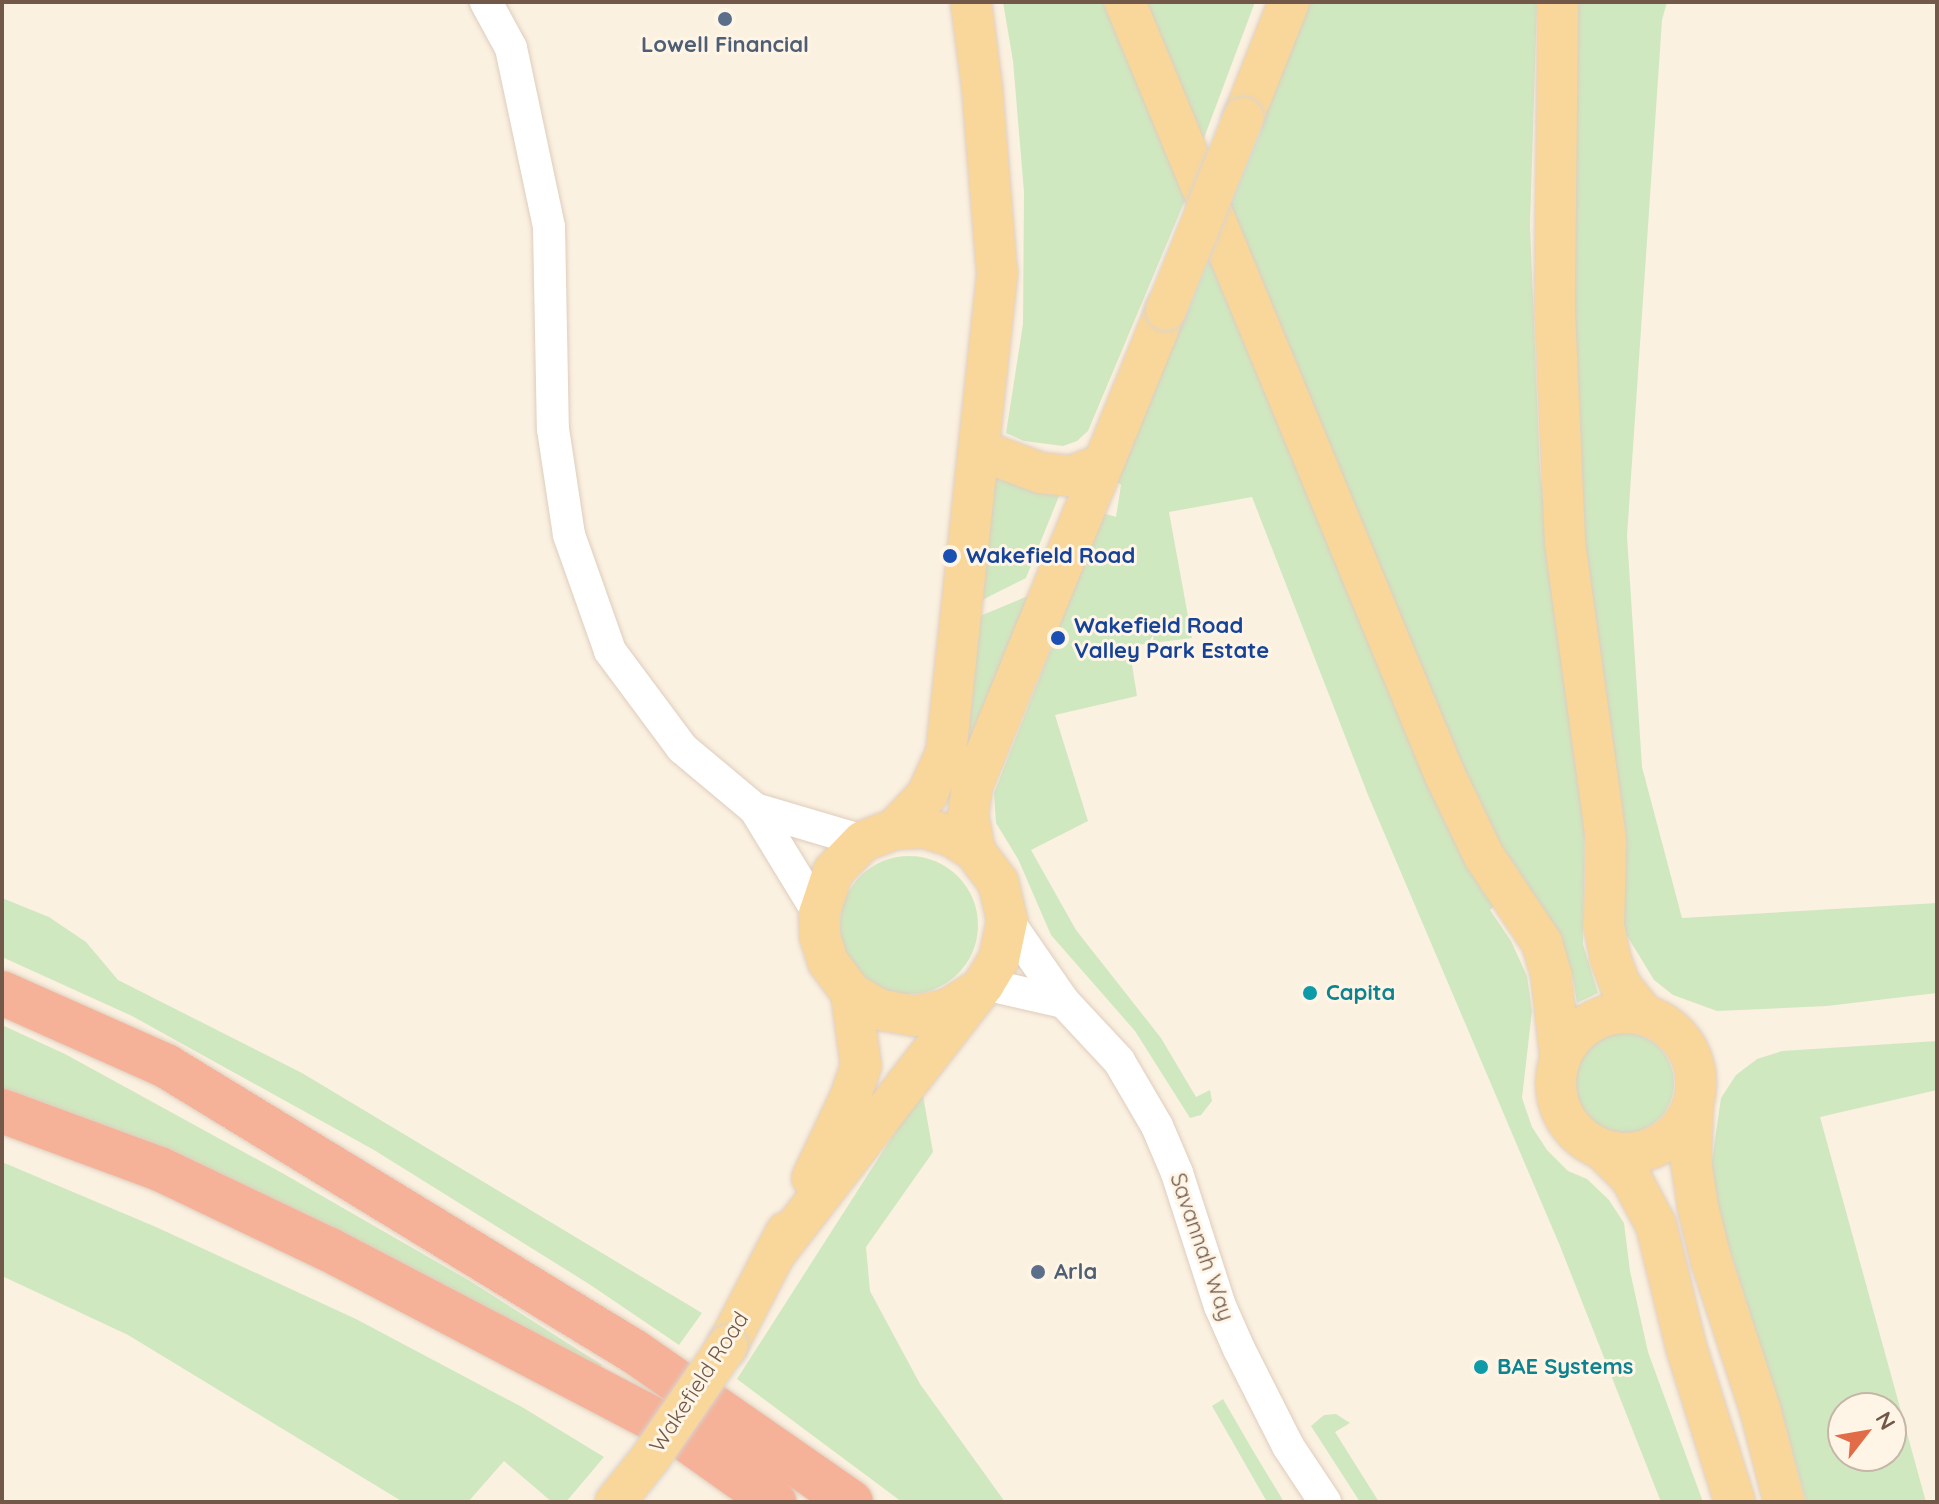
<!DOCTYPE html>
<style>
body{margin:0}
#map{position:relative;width:1939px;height:1504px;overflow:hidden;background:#fbf1e1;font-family:Quicksand,sans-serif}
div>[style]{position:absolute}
.green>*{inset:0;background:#d0e8c0}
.round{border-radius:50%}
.roads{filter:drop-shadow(0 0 2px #dfcdbd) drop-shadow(0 0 2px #dfcdbd)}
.minor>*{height:32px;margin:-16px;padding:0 16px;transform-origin:16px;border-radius:16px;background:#fff}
.major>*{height:40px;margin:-20px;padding:0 20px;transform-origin:20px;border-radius:20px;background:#f9d79a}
.major>.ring{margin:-20px;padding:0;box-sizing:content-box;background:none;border:40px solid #f9d79a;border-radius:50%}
.highway>*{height:44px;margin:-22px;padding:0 22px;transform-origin:22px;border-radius:22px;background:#f5b298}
.bridges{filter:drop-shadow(0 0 2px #dad4d0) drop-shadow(0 0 2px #dad4d0)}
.major-bridge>*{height:40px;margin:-20px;padding:0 20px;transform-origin:20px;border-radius:20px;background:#f9d79a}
.dots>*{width:22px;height:22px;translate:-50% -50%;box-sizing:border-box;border:4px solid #fff5e6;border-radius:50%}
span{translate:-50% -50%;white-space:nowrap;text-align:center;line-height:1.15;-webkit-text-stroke:6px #fff5e6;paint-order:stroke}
.service-label{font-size:22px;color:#4e5e75;font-weight:700}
.left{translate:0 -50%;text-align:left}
.transit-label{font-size:22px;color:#164399;font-weight:700}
.culture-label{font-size:22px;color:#0d838f;font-weight:700}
.street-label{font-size:22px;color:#715849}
.frame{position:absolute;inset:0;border:4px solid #715849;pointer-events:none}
.north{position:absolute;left:1827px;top:1392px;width:80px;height:80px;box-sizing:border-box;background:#fff5e6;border:2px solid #c6b6a7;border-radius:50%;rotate:59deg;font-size:22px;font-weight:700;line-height:32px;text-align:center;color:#715849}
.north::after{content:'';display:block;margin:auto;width:28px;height:36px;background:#e36c48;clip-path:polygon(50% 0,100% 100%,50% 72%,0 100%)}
</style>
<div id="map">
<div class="green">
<i style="clip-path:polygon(1003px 2px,1103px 2px,1186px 198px,1088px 431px,1077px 441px,1063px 446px,1024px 441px,1006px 433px,1023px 324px,1024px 192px,1013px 61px)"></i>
<i style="clip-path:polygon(1136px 2px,1255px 2px,1198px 154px)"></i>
<i style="clip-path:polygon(1305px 2px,1537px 2px,1530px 225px,1540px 471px,1585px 824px,1583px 944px,1598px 993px,1577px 1003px,1572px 973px,1562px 947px,1482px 820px,1224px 217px,1262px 127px,1254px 123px)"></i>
<i style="clip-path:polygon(1573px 2px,1667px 2px,1662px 20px,1627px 536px,1642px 767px,1682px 918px,1937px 903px,1937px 993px,1827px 1006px,1717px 1011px,1673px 995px,1654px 980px,1626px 934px,1620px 937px,1572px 457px)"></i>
<i style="clip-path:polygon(1208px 256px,1305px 486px,1497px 904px,1490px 910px,1511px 941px,1527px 976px,1532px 1011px,1522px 1098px,1532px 1127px,1547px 1150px,1568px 1171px,1587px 1179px,1609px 1200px,1624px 1223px,1630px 1271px,1648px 1352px,1703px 1502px,1661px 1502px,1560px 1246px,1368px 795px,1252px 497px,1169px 512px,1192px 638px,1129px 646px,1137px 696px,1055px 715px,1088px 821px,1031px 850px,1076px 930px,1161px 1038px,1196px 1097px,1210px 1090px,1212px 1101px,1201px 1115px,1190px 1118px,1135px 1031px,1051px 935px,1018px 859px,996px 823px,994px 793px,1057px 633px,1059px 608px,1094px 518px,1106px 514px,1116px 517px,1121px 485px,1112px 477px)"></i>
<i style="clip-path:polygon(995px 473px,1061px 491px,1026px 578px,982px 600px)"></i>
<i style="clip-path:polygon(1028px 596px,1015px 630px,966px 751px,980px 616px)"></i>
<i class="round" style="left:840px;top:856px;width:138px;height:138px"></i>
<i style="clip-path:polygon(2px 898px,49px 917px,86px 942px,118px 980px,302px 1073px,702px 1313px,679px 1345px,589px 1284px,374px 1150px,132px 1016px,2px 957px)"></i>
<i style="clip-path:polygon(2px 1025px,65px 1054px,284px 1174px,470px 1281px,602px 1365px,595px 1376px,2px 1095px)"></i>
<i class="round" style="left:1574px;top:1033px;width:100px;height:100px"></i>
<i style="clip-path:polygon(evenodd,1937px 1041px,1937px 1090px,1820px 1117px,1926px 1502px,1806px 1502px,1780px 1406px,1712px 1196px,1712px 1160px,1721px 1098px,1736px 1075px,1757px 1059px,1782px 1051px,1937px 1041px,1843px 1408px,1891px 1408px,1891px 1456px,1843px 1456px,1843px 1408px)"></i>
<i style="clip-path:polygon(922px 1090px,933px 1152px,866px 1247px,870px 1291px,920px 1384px,1005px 1502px,902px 1502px,737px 1379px)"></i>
<i style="clip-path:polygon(2px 1162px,156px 1227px,356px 1319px,522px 1407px,604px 1457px,566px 1502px,552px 1502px,504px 1461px,468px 1502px,403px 1502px,128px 1335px,2px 1276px)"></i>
<i style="clip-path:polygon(1223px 1399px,1252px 1449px,1284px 1502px,1267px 1502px,1212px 1406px)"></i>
<i style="clip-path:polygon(1336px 1414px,1350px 1423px,1335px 1432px,1379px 1502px,1360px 1502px,1311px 1426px,1324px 1415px)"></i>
</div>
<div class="roads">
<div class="minor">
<i style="left:486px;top:2px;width:52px;rotate:61.5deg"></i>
<i style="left:511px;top:48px;width:183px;rotate:78deg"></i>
<i style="left:549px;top:227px;width:202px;rotate:88.9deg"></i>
<i style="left:553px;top:429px;width:107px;rotate:81.4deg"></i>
<i style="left:569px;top:535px;width:123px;rotate:70.5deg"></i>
<i style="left:610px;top:651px;width:121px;rotate:53.4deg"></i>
<i style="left:682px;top:748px;width:95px;rotate:39.9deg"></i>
<i style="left:819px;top:914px;width:123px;rotate:-121.4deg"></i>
<i style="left:755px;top:809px;width:113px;rotate:16.5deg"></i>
<i style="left:1007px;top:920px;width:100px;rotate:55.2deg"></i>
<i style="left:1064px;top:1002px;width:81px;rotate:47deg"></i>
<i style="left:1119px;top:1061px;width:75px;rotate:59.7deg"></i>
<i style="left:1157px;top:1126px;width:51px;rotate:66.9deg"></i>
<i style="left:1177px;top:1173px;width:140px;rotate:72.1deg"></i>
<i style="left:1220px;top:1306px;width:47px;rotate:66.2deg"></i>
<i style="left:1239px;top:1349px;width:109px;rotate:63.2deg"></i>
<i style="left:1288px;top:1446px;width:67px;rotate:56.5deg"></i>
<i style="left:984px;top:984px;width:82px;rotate:12.7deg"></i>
</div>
<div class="major">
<i style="left:1125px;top:2px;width:834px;rotate:67.52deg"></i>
<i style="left:1444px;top:773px;width:92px;rotate:64.3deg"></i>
<i style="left:1484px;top:856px;width:105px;rotate:56.3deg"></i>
<i style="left:1542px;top:943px;width:32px;rotate:74deg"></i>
<i style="left:1551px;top:974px;width:82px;rotate:83.7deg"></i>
<i style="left:1558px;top:2px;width:311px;rotate:90.6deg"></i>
<i style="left:1555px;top:313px;width:230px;rotate:87.5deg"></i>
<i style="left:1565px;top:543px;width:269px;rotate:82.1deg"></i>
<i style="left:1602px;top:809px;width:35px;rotate:83deg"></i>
<i style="left:1606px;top:844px;width:82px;rotate:91.4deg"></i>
<i style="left:1604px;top:926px;width:33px;rotate:79deg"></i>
<i style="left:1610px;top:958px;width:30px;rotate:69deg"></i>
<i style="left:1621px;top:986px;width:36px;rotate:51deg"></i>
<i style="left:1243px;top:118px;width:125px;rotate:-68.4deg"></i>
<i style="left:979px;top:450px;width:66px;rotate:20.4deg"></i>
<i style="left:1041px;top:473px;width:31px;rotate:6deg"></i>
<i style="left:1072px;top:476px;width:30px;rotate:-21deg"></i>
<i style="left:895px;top:829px;width:47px;rotate:-46.7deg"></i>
<i style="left:927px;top:795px;width:46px;rotate:-65.7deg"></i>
<i style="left:946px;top:753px;width:483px;rotate:-83.9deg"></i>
<i style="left:997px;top:273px;width:187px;rotate:-94.6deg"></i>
<i style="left:982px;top:87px;width:86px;rotate:-97.4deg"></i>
<i style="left:975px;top:851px;width:36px;rotate:-101deg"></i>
<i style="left:968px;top:816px;width:29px;rotate:-82deg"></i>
<i style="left:972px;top:787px;width:515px;rotate:-67.87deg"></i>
<i class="ring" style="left:1556px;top:1013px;width:100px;height:100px"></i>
<i style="left:1693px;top:1106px;width:56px;rotate:92deg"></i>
<i style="left:1691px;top:1162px;width:46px;rotate:81.2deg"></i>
<i style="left:1698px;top:1207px;width:55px;rotate:76.2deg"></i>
<i style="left:1711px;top:1260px;width:157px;rotate:71.8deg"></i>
<i style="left:1760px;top:1409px;width:96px;rotate:75.5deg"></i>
<i style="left:1602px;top:1149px;width:41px;rotate:45deg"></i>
<i style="left:1631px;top:1178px;width:53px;rotate:62deg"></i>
<i style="left:1656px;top:1225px;width:129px;rotate:76.1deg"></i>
<i style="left:1687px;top:1350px;width:159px;rotate:72.5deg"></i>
<i style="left:812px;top:1178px;width:89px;rotate:-64.6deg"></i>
<i style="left:850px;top:1098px;width:34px;rotate:-71deg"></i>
<i style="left:861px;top:1066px;width:74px;rotate:-97.8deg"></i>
<i style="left:774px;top:1255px;width:343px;rotate:-52.2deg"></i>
<i style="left:984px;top:984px;width:29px;rotate:-59deg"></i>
<i style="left:999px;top:959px;width:40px;rotate:-78deg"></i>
<i style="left:1007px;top:920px;width:39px;rotate:-103deg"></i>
<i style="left:998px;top:882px;width:39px;rotate:-127deg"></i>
<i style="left:975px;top:851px;width:28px;rotate:-148deg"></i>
<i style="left:951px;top:836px;width:28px;rotate:-163deg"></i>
<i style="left:924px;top:828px;width:29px;rotate:178deg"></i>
<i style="left:895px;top:829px;width:34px;rotate:159deg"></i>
<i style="left:863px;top:841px;width:43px;rotate:134.1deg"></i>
<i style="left:833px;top:872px;width:44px;rotate:108.4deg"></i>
<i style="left:819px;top:914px;width:23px;rotate:88deg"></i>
<i style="left:820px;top:937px;width:26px;rotate:72deg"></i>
<i style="left:828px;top:962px;width:39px;rotate:53deg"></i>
<i style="left:851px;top:993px;width:34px;rotate:30deg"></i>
<i style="left:881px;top:1010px;width:35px;rotate:10deg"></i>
<i style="left:915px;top:1016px;width:34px;rotate:-12deg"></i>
<i style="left:948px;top:1009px;width:34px;rotate:-32deg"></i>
<i style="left:727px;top:1346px;width:128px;rotate:-62.6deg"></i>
</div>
<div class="highway">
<i style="left:2px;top:993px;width:180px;rotate:24deg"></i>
<i style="left:166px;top:1066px;width:549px;rotate:31.38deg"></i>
<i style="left:635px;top:1352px;width:263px;rotate:34.8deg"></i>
<i style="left:2px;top:1111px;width:168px;rotate:20.2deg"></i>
<i style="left:160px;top:1169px;width:186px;rotate:25.5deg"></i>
<i style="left:328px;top:1249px;width:386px;rotate:27.6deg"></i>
<i style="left:670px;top:1428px;width:128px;rotate:35.4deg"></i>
</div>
</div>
<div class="bridges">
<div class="major-bridge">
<i style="left:1166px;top:310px;width:207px;rotate:-68.1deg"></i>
<i style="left:615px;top:1502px;width:58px;rotate:-51.3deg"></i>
<i style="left:651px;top:1457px;width:135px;rotate:-55.6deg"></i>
</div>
</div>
<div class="dots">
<i style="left:725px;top:19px;background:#5c6f8a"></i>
<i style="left:950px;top:556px;background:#1a4fb4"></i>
<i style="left:1058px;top:638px;background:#1a4fb4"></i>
<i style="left:1310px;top:993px;background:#0f9aa8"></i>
<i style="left:1038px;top:1272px;background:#5c6f8a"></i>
<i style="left:1481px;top:1367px;background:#0f9aa8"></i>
</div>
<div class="service-label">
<span style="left:725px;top:45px">Lowell Financial</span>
<span class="left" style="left:1054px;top:1272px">Arla</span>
</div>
<div class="transit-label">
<span class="left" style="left:966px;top:556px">Wakefield Road</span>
<span class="left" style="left:1074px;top:638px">Wakefield Road<br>Valley Park Estate</span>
</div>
<div class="culture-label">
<span class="left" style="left:1326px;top:993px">Capita</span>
<span class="left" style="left:1497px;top:1367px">BAE Systems</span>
</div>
<div class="street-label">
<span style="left:1202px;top:1247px;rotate:71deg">Savannah Way</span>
<span style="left:699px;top:1382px;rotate:-57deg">Wakefield Road</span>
</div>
<div class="frame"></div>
<div class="north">N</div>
</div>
